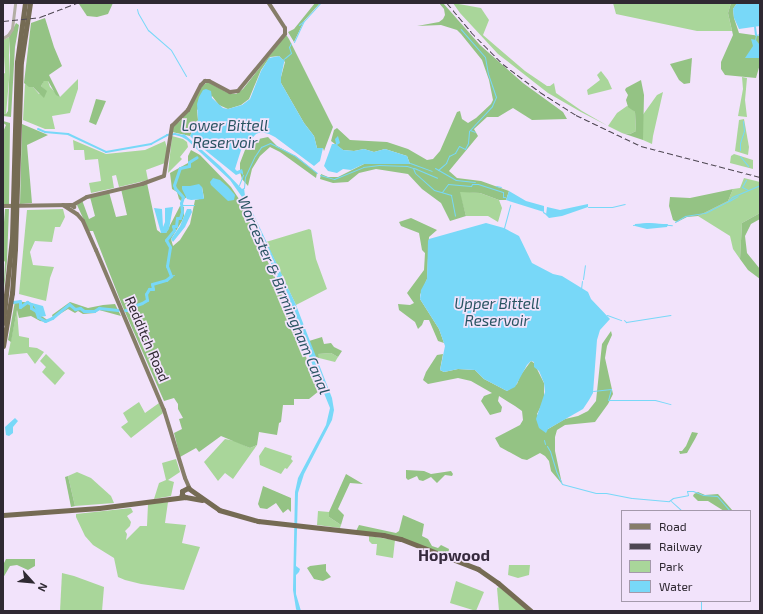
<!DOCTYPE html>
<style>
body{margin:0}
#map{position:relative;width:763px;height:614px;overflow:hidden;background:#f2e3fb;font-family:"Exo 2",sans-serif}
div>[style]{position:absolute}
.green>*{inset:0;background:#a9d69a}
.forest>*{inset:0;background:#94c384}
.water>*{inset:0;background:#78d8f8}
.stream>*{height:1px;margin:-0.5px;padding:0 0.5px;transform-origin:0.5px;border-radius:0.5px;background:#78d8f8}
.canal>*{height:2px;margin:-1px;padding:0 1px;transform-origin:1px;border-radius:1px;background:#78d8f8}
.river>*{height:3px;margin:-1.5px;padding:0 1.5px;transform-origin:1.5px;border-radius:1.5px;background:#78d8f8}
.minor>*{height:2.5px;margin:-1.25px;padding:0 1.25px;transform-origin:1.25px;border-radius:1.25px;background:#b3aea4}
.major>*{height:4px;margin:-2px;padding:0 2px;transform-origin:2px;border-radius:2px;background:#867d69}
.highway>*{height:5px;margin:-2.5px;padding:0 2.5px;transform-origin:2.5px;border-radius:2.5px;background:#756b54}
.rail>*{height:1px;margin-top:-0.5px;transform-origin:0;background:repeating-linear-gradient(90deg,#4e4752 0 6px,transparent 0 9px)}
span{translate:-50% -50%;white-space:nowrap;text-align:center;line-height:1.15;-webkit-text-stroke:3.5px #f2e3fb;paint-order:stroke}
.street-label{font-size:14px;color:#2f2932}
.water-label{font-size:15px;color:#295462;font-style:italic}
.quarter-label{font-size:16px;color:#362a3d;font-weight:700}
.frame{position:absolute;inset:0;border:4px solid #2f2932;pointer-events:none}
.legend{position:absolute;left:621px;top:510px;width:130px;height:92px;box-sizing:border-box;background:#f2e3fb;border:1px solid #a499ab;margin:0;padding:5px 7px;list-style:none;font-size:12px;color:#2f2932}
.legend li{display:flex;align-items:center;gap:8px;height:20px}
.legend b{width:20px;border:1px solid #a499ab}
.north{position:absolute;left:12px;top:562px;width:40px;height:40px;-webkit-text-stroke:3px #f2e3fb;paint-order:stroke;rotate:117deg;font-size:11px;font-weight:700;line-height:16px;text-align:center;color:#2f2932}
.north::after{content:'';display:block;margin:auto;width:14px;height:18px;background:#2f2932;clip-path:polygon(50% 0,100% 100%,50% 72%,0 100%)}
</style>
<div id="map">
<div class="green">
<i style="clip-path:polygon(453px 3px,481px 8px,489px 20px,483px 35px,525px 71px,547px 86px,550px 86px,554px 83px,556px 93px,582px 111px,608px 126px,617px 113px,627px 106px,630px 107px,635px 112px,636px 131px,630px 134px,622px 133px,608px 126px,581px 112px,548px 93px,498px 54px,460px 13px)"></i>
<i style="clip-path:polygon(613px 3px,731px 3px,728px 13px,732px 31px,697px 31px,616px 14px)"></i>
<i style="clip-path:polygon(9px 37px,9px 80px,6px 114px,3px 113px,3px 74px,5px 73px,3px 40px)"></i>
<i style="clip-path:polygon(601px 71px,608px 80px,612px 89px,588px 95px,587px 90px,600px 80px,597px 75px)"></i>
<i style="clip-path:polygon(742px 77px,747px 78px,745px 100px,747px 117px,738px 116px,743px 89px)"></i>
<i style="clip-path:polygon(78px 79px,78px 89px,70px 113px,52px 116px,55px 129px,45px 129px,23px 120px,25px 84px,33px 87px,39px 94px,45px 90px,41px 86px,44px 80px,48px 81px,50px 87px,60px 97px)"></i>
<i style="clip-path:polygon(663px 92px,653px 136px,652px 144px,643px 140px,642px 116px,657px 95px)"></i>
<i style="clip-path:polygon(744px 119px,749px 147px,748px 155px,735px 151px,739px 120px)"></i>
<i style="clip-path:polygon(172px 136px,183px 139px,187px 142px,188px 147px,180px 157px,182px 159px,168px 173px)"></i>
<i style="clip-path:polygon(73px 140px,106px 154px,145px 150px,165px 141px,167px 148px,165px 163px,146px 170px,148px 180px,119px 187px,116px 175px,112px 176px,114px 188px,91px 193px,89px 183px,101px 181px,98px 159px,85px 160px,84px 150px,74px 150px)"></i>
<i style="clip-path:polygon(734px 154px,753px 160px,753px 169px,730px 163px,731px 156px)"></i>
<i style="clip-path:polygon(744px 178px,760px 182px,760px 213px,742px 223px,740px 259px,733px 249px,730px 236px,698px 216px,728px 201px,733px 189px,740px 188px)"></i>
<i style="clip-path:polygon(459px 191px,480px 193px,499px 200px,502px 208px,498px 222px,488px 216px,466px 216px)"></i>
<i style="clip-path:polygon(63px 209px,65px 217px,60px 227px,55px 227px,52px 242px,35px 241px,30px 252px,33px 265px,54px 267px,50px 278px,46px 301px,19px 294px,27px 210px)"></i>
<i style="clip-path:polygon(309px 229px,311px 230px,316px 259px,327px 289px,296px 305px,266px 242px)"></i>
<i style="clip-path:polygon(17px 310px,19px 336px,29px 338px,29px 347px,37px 348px,44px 352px,35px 364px,27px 353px,8px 355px)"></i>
<i style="clip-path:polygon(331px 353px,338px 357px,335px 362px,319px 358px,317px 354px)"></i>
<i style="clip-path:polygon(46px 354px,65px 373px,55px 385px,42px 372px,46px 367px,40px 361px)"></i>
<i style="clip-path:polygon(139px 402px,145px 413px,159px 403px,163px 413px,131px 438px,121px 427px,128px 422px,123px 413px)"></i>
<i style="clip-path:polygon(225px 439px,235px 441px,250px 448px,257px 445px,233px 479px,225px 473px,218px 481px,204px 462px)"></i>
<i style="clip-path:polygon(265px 447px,292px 456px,291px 459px,293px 461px,287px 469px,285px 468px,281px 474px,260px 465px,259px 456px)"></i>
<i style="clip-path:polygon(176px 459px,180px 472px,168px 480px,174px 482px,171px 496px,154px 499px,159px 483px,166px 480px,162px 463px)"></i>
<i style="clip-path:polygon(77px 472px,91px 478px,111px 496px,114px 503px,75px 506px,68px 476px)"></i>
<i style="clip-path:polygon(168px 502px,165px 523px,186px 525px,182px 543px,200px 547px,184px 590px,141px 584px,125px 580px,118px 577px,114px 558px,93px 545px,85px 536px,76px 517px,76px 514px,131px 508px,133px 512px,127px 516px,131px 522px,130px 526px,125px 531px,127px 534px,126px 540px,140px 526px,147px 526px,148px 504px)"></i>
<i style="clip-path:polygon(318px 511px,329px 512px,329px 517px,341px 525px,340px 528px,317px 525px)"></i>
<i style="clip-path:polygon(369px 536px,395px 540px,393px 558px,376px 555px,377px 544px,372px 544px,369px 541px)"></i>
<i style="clip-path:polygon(509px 565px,530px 565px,529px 575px,518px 578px,508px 575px)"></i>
<i style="clip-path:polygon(62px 573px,74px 576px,104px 587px,102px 611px,60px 611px)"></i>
<i style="clip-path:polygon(456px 581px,484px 592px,476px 611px,450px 603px)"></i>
<i style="clip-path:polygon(499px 587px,528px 611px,499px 611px,497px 588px)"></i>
</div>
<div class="forest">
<i style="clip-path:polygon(81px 3px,113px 3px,108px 14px,97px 17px,87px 16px,79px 4px)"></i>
<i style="clip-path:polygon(315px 3px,320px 3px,304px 21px,294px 42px,288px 32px,294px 29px)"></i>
<i style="clip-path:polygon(439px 3px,443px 3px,480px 45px,523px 83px,563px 112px,567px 119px,532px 120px,513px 108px,498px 117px,487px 117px,474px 129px,478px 136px,449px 171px,457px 178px,481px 181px,509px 191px,506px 200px,499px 200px,480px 193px,460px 192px,466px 216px,450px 221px,441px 203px,422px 189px,408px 174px,376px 169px,359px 173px,348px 182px,333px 183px,320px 179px,321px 174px,328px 177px,338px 177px,364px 164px,410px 164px,407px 156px,385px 149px,374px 152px,364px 149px,354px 151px,343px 150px,331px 141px,334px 130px,337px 128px,350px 140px,387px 142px,408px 149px,427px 160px,433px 159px,440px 151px,457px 112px,460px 111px,462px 119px,468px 123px,476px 118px,491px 104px,493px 100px,489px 80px,482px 60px,461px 34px,457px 30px,441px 25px,417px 26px,439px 22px,443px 19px,445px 15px,444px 9px)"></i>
<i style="clip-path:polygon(731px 3px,737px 3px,733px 9px,734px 18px,739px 33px,760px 36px,760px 64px,756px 78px,725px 75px,721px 69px,721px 62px,733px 35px,728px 13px)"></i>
<i style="clip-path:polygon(45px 18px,54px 47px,62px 66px,49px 75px,60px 97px,56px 95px,48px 81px,44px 81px,41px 86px,47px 91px,44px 98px,33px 87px,29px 87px,24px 83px,31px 23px)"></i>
<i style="clip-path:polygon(16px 23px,19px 25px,15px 47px,11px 117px,3px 116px,3px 113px,6px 114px,8px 111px,10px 55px,9px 37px)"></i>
<i style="clip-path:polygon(285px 36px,287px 36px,289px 39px,333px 127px,324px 151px,323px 148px,317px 148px,314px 136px,304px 123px,281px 83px,281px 77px,285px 62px,279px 56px,270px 57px,261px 70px,249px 99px,241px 105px,228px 109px,219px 105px,212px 96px,197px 110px,198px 120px,190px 136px,172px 132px,173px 126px,180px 121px,202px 86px,208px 82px,226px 92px,236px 94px,243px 89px)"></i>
<i style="clip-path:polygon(692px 58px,690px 83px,684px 84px,679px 80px,670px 64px)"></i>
<i style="clip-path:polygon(641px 80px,644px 95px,643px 140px,622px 133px,630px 134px,636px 131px,635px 112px,628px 107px,626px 100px,628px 95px,625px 90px,626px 88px)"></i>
<i style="clip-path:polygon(96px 99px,106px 101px,96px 125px,89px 122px)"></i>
<i style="clip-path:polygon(3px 121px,10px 123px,9px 204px,3px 204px,3px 132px,6px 125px,3px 123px)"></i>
<i style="clip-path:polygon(22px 124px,48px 135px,27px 145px,32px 203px,20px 204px)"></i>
<i style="clip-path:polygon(268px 137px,277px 146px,297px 157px,317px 173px,316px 178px,280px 152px,270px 147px,260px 156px,252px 169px,248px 186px,242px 179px,240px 172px,240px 163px,245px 150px,254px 140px)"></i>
<i style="clip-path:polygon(191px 150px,200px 155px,231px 187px,239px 199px,279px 286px,319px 391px,309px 399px,294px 399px,294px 405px,283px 405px,281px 422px,279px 423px,277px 435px,259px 432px,257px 445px,250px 448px,221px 436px,199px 452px,196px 448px,180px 457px,174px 433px,182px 429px,179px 419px,183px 418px,178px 409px,178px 404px,174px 398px,164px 401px,122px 305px,93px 231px,89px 231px,77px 205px,82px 200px,89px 219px,95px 216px,90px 197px,109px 192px,116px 217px,127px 215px,121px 189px,147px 183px,157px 230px,161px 233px,166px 233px,180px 206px,184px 207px,184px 216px,182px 221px,171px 239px,173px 246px,180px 240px,190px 224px,195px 200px,204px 198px,202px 187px,181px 201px,179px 199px,177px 192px,172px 189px,170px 173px,188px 163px,188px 156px)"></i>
<i style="clip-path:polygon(733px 189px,728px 201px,698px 216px,687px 217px,677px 222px,673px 220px,669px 206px,670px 197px,690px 198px)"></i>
<i style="clip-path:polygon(5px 209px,9px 209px,7px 261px,3px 299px,5px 262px,3px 259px,3px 235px)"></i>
<i style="clip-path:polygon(760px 213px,760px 219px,751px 224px,745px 236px,747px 253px,760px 269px,760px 279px,748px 270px,740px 259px,742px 223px)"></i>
<i style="clip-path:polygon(411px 218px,437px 230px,429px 237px,427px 279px,420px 295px,420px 299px,439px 329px,444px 343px,438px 341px,429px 320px,424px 320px,422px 325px,418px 329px,415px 322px,399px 310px,398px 304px,410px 305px,414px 303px,407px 293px,424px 270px,425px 253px,422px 250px,419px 233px,401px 226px,399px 222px)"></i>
<i style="clip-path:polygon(15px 301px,32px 303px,40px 315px,49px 321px,47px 322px,40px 321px,31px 316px,19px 318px,17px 310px,11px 342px,8px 340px)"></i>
<i style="clip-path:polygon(70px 302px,88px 308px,103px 305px,115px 304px,121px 316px,99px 310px,95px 313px,83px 314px,78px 311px,75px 313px,68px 309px,53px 318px,52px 315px)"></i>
<i style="clip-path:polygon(611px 331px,612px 335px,607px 346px,605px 358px,613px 394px,608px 404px,595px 422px,565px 425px,557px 430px,555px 437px,555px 451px,562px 484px,551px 471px,549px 461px,545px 456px,540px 453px,527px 460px,522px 459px,500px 447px,495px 438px,520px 425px,523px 420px,522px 411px,515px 406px,499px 396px,498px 401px,502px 407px,501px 412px,490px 415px,481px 401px,484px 396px,492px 393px,471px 381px,458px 378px,428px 384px,423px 380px,426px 372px,437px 355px,443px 354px,440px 370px,444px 372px,458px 369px,475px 370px,484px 379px,507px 391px,517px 384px,520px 376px,531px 361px,534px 363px,544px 383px,544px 400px,537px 414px,548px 429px,565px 419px,578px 416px,588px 411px,596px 401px,602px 344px)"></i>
<i style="clip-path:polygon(322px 337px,324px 344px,331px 343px,334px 347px,342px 351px,338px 357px,331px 353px,318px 354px,319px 358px,315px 357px,309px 341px)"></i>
<i style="clip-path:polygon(692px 432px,698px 433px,695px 439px,687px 453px,680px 454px,679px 451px,682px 451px,686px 446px)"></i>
<i style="clip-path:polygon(406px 470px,424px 471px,431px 474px,451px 471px,453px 474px,452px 476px,445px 475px,437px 483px,431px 477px,423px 481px,419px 480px,417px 476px,408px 480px,406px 478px)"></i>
<i style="clip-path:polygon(346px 474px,363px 484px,350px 483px,338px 509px,344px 515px,341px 525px,329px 517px,329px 512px)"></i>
<i style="clip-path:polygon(68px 476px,75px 506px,71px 507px,65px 477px)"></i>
<i style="clip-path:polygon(263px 486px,291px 498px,291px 512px,288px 509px,283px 513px,276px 503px,267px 509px,260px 508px,258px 504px)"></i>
<i style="clip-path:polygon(698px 492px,705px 495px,718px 494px,733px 511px,724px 511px,708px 501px,698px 501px,693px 496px,694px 494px)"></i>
<i style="clip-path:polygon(403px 515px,424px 524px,422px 536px,428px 539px,432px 546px,438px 548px,441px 545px,449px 549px,448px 555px,400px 538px,356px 531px,359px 525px,396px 533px,399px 531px)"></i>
<i style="clip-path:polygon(6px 559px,35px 559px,35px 566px,28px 570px,17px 565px,10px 566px,3px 578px,3px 565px)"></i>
<i style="clip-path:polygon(326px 564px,326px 571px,331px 577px,323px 581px,314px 579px,307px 568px,310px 566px)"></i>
</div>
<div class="water">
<i style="clip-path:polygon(737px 3px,760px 3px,760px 26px,739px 29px,734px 18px,733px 9px)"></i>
<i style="clip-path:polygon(751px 39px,756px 40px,759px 44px,760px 58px,745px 58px,753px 46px)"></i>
<i style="clip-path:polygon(279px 56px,283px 60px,285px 58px,281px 77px,281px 83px,304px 123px,314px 136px,317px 148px,323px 148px,320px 161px,314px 166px,275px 137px,269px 134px,261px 132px,256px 134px,241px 150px,235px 169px,237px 171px,242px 169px,243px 172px,243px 175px,241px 173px,236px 175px,205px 150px,206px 147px,202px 148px,190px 136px,198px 120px,197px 104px,199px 97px,203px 90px,206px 89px,211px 91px,212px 98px,223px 108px,228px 109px,242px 105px,250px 99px,261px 71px,269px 58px)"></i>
<i style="clip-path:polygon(184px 134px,220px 166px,242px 189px,244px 188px,245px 196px,296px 305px,332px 398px,334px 410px,332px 420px,304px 474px,298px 493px,296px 566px,300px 569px,299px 572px,296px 575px,296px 594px,301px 611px,297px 611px,296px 609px,293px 590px,295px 492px,298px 478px,326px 425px,330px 408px,277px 277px,242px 197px,230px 180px,187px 140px,180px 136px)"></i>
<i style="clip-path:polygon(338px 136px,340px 143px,337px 145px,343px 150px,354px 151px,364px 149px,374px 152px,385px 149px,407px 156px,410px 164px,364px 164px,351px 170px,343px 169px,337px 173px,328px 171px,324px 166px,332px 144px,336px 144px,335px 139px)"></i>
<i style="clip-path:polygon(213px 178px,220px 180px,228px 187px,235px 195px,234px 200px,228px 201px,211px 185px,210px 182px)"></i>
<i style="clip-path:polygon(199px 184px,202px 187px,204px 199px,191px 200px,187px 199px,182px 189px,182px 186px,190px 186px)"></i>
<i style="clip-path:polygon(509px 191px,526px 201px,544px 206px,544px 212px,506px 200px)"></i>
<i style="clip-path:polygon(588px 204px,588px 207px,562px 216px,549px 218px,546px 215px,547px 207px,560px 210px)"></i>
<i style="clip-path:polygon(173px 207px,169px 229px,166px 233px,161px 233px,154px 208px,162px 209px,163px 227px,165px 222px,165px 208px)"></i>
<i style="clip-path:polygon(187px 209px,191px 209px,192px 212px,185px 227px,173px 242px,171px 239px,180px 226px)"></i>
<i style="clip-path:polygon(486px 223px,504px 228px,519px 236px,532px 263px,553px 274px,562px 276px,588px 292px,591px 299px,610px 319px,600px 330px,597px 340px,593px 393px,589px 400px,583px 409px,548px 429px,546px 433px,539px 428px,536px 419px,545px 392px,544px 383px,539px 371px,534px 367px,534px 362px,531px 361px,527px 365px,515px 387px,507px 391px,484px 379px,475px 370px,458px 369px,444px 372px,440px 370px,445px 346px,439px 329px,420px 299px,421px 290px,427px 279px,428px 241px,429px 239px)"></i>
<i style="clip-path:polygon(649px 223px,663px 224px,668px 224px,667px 227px,647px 229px,635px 226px,635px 224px)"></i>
<i style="clip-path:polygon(32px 303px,43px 306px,46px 316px,40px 317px)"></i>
<i style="clip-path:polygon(15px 418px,18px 421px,13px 427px,13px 433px,9px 436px,6px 435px,5px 427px)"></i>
</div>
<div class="stream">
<i style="left:137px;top:9px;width:4px;rotate:76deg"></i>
<i style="left:138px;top:13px;width:20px;rotate:60deg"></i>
<i style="left:148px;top:30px;width:30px;rotate:41deg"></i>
<i style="left:171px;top:50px;width:30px;rotate:60deg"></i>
<i style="left:299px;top:25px;width:6px;rotate:-39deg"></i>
<i style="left:755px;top:40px;width:5px;rotate:-79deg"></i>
<i style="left:756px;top:35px;width:4px;rotate:-14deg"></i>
<i style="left:294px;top:42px;width:23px;rotate:-65deg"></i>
<i style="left:304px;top:21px;width:24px;rotate:-48deg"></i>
<i style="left:285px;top:58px;width:8px;rotate:-40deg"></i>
<i style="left:291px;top:53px;width:6px;rotate:-108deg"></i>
<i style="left:289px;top:47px;width:4px;rotate:-63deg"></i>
<i style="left:760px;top:62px;width:1px;rotate:90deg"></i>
<i style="left:760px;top:65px;width:7px;rotate:90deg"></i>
<i style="left:470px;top:130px;width:5px;rotate:22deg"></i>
<i style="left:740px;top:150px;width:7px;rotate:-90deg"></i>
<i style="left:740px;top:143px;width:13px;rotate:-72deg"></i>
<i style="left:744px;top:131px;width:10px;rotate:-96deg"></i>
<i style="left:740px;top:156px;width:13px;rotate:51deg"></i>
<i style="left:410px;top:163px;width:23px;rotate:20deg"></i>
<i style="left:414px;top:168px;width:25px;rotate:23deg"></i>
<i style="left:435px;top:168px;width:24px;rotate:30deg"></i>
<i style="left:456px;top:180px;width:19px;rotate:6deg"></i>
<i style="left:438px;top:170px;width:11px;rotate:-41deg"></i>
<i style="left:446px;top:163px;width:8px;rotate:-67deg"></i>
<i style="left:449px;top:156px;width:7px;rotate:-27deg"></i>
<i style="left:455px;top:153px;width:8px;rotate:-60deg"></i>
<i style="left:459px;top:146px;width:7px;rotate:27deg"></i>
<i style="left:465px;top:149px;width:7px;rotate:-63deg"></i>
<i style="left:468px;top:143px;width:12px;rotate:-85deg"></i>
<i style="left:469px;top:131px;width:34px;rotate:-47deg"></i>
<i style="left:492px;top:106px;width:10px;rotate:-66deg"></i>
<i style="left:496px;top:97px;width:24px;rotate:-109deg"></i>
<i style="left:488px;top:74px;width:17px;rotate:-100deg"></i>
<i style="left:485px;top:57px;width:37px;rotate:-131deg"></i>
<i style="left:320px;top:175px;width:15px;rotate:16deg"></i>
<i style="left:334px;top:179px;width:31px;rotate:-22deg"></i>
<i style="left:363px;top:167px;width:16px;rotate:-7deg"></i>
<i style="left:379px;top:165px;width:28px;rotate:2deg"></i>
<i style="left:407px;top:166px;width:6px;rotate:18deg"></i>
<i style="left:413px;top:168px;width:5px;rotate:68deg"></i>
<i style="left:415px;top:173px;width:25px;rotate:42deg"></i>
<i style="left:434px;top:190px;width:18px;rotate:16deg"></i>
<i style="left:451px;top:195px;width:21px;rotate:79deg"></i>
<i style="left:746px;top:180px;width:8px;rotate:120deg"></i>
<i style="left:742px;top:187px;width:7px;rotate:27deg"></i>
<i style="left:239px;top:185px;width:11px;rotate:-68deg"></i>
<i style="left:496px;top:186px;width:5px;rotate:11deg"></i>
<i style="left:244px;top:188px;width:11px;rotate:-85deg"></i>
<i style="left:245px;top:177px;width:23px;rotate:-65deg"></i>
<i style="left:255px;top:156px;width:11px;rotate:-56deg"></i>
<i style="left:261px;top:147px;width:10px;rotate:-24deg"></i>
<i style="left:270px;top:143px;width:27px;rotate:27deg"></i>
<i style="left:294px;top:155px;width:29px;rotate:38deg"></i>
<i style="left:442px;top:192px;width:10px;rotate:-53deg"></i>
<i style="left:448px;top:184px;width:23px;rotate:5deg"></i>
<i style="left:471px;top:186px;width:2px;rotate:-63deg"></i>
<i style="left:472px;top:184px;width:6px"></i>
<i style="left:478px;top:184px;width:26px;rotate:18deg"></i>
<i style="left:503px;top:192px;width:5px;rotate:90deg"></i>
<i style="left:503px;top:197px;width:2px"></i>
<i style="left:729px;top:201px;width:10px;rotate:-29deg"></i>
<i style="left:181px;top:205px;width:13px"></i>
<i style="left:588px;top:207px;width:24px"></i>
<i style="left:612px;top:207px;width:13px;rotate:-13deg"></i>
<i style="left:543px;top:212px;width:4px;rotate:34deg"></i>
<i style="left:675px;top:222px;width:12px;rotate:-31deg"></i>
<i style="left:685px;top:216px;width:20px;rotate:-9deg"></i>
<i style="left:705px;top:213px;width:25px;rotate:-27deg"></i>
<i style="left:727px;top:202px;width:7px;rotate:-45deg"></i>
<i style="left:732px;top:197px;width:30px;rotate:-23deg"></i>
<i style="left:633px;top:225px;width:14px;rotate:-8deg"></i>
<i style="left:647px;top:223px;width:25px;rotate:5deg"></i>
<i style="left:504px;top:228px;width:24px;rotate:-75deg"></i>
<i style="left:171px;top:276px;width:3px;rotate:-18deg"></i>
<i style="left:583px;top:279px;width:14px;rotate:-82deg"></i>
<i style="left:581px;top:289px;width:8px;rotate:-83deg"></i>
<i style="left:607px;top:315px;width:15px;rotate:20deg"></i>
<i style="left:624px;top:320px;width:3px;rotate:45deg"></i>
<i style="left:626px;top:322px;width:45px;rotate:-9deg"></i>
<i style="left:593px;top:391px;width:18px;rotate:-6deg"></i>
<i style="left:611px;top:389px;width:11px;rotate:105deg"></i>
<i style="left:608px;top:400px;width:47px"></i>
<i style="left:655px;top:400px;width:16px;rotate:15deg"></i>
<i style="left:544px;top:440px;width:4px;rotate:76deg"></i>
<i style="left:547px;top:446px;width:6px;rotate:59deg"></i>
<i style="left:550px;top:451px;width:21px;rotate:73deg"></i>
<i style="left:556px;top:471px;width:14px;rotate:65deg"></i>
<i style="left:562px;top:484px;width:35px;rotate:15deg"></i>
<i style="left:596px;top:493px;width:10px"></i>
<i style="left:606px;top:493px;width:26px;rotate:11deg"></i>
<i style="left:632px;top:498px;width:37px;rotate:5deg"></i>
<i style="left:669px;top:501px;width:5px;rotate:-37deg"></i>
<i style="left:673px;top:498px;width:15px;rotate:-11deg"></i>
<i style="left:688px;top:495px;width:4px;rotate:-104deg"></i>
<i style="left:687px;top:491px;width:6px"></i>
<i style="left:693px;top:491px;width:11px;rotate:22deg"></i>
<i style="left:703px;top:495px;width:14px;rotate:4deg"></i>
<i style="left:717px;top:496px;width:20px;rotate:49deg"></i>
<i style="left:671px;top:501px;width:15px;rotate:42deg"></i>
<i style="left:701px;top:611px;width:10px;rotate:-90deg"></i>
</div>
<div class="canal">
<i style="left:755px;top:27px;width:8px;rotate:83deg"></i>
<i style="left:38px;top:129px;width:8px;rotate:23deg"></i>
<i style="left:45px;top:132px;width:23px;rotate:5deg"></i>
<i style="left:68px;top:134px;width:42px;rotate:25.3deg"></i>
<i style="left:106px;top:152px;width:46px;rotate:-10.1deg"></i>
<i style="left:151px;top:144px;width:18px;rotate:-29deg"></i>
<i style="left:167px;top:135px;width:8px;rotate:-7deg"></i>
<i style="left:175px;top:134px;width:8px;rotate:14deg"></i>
</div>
<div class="river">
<i style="left:13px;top:302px;width:7px;rotate:-8deg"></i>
<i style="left:20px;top:301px;width:6px;rotate:90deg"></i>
<i style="left:20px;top:307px;width:9px;rotate:-36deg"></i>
<i style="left:27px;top:302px;width:4px;rotate:27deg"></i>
<i style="left:31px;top:304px;width:4px;rotate:90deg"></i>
<i style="left:31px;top:308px;width:6px;rotate:31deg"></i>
<i style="left:36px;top:311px;width:6px;rotate:72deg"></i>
<i style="left:38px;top:317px;width:8px;rotate:30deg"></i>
<i style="left:45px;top:321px;width:8px;rotate:-23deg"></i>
<i style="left:52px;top:318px;width:22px;rotate:-39deg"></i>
<i style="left:69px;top:304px;width:8px;rotate:40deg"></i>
<i style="left:75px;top:309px;width:5px;rotate:-11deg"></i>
<i style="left:80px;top:308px;width:5px;rotate:37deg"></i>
<i style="left:84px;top:311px;width:10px"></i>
<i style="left:94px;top:311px;width:6px;rotate:-31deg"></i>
<i style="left:99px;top:308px;width:19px;rotate:6deg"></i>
<i style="left:125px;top:310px;width:10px"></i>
<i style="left:135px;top:310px;width:4px;rotate:-117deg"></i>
<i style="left:133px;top:306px;width:9px;rotate:-18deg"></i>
<i style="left:142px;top:303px;width:6px;rotate:-31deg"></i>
<i style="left:147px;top:300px;width:6px;rotate:-99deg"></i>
<i style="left:146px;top:294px;width:6px;rotate:-59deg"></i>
<i style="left:149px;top:289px;width:4px"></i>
<i style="left:153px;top:289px;width:5px;rotate:-101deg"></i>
<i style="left:152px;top:284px;width:15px;rotate:-16deg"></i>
<i style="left:166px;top:280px;width:6px;rotate:-39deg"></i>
<i style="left:171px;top:276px;width:11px;rotate:-112deg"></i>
<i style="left:167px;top:266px;width:19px;rotate:-81deg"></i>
<i style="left:170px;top:247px;width:8px;rotate:-120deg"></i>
<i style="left:166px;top:240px;width:13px;rotate:-51deg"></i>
<i style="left:174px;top:230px;width:4px;rotate:-104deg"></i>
<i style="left:173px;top:226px;width:3px"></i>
<i style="left:176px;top:226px;width:8px;rotate:-83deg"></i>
<i style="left:177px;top:218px;width:3px"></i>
<i style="left:180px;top:218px;width:6px;rotate:-72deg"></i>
<i style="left:182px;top:212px;width:9px;rotate:-96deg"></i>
<i style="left:181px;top:203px;width:6px;rotate:-72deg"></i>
<i style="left:183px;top:197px;width:12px;rotate:-132deg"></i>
<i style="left:175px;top:188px;width:3px;rotate:-108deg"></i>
<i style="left:174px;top:185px;width:18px;rotate:-71deg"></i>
<i style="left:180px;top:168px;width:9px;rotate:-13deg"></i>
<i style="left:189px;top:166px;width:4px;rotate:-90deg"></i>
<i style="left:189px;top:162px;width:9px;rotate:-32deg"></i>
</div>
<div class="minor">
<i style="left:3px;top:38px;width:6px;rotate:-31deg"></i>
<i style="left:8px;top:35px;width:7px;rotate:-56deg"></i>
<i style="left:12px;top:29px;width:26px;rotate:-83deg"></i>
</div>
<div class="major">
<i style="left:63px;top:205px;width:17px;rotate:33deg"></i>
<i style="left:77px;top:214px;width:9px;rotate:49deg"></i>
<i style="left:83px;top:221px;width:32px;rotate:66deg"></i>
<i style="left:96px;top:250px;width:174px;rotate:67deg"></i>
<i style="left:164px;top:410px;width:71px;rotate:72.8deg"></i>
<i style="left:185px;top:478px;width:12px;rotate:66deg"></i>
<i style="left:73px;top:205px;width:16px;rotate:-30deg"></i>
<i style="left:87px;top:197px;width:57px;rotate:-13.3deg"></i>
<i style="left:142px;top:184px;width:23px;rotate:-20deg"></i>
<i style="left:164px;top:176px;width:51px;rotate:-80.9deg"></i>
<i style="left:172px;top:126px;width:23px;rotate:-45deg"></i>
<i style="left:188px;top:110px;width:28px;rotate:-63deg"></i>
<i style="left:201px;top:85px;width:6px;rotate:-45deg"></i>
<i style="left:205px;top:81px;width:4px"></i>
<i style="left:209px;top:81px;width:24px;rotate:28deg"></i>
<i style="left:230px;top:92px;width:8px;rotate:-7deg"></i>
<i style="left:238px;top:91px;width:74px;rotate:-50.5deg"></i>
<i style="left:285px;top:34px;width:6px;rotate:-90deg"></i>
<i style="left:285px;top:28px;width:30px;rotate:-123deg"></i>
<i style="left:3px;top:206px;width:68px;rotate:-0.8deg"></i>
<i style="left:71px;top:205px;width:4px;rotate:34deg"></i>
</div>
<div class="highway">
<i style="left:3px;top:323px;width:85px;rotate:-84deg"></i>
<i style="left:12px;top:238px;width:176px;rotate:-88.4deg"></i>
<i style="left:17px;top:62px;width:60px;rotate:-82.3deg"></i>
<i style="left:3px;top:346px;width:54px;rotate:-80.4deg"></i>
<i style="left:12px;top:293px;width:44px;rotate:-86.1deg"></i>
<i style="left:15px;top:249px;width:187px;rotate:-88.2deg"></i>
<i style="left:21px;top:62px;width:60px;rotate:-81.3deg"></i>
<i style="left:202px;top:500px;width:17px;rotate:-170deg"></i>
<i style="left:185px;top:497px;width:4px;rotate:-146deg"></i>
<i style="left:182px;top:495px;width:4px;rotate:-90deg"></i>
<i style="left:182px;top:491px;width:7px;rotate:-27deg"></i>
<i style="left:188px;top:488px;width:38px;rotate:35deg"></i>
<i style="left:219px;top:510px;width:41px;rotate:15.8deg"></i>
<i style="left:258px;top:521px;width:126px;rotate:6.4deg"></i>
<i style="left:383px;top:535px;width:18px;rotate:13deg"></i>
<i style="left:401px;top:539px;width:83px;rotate:21.3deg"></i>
<i style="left:478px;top:569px;width:24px;rotate:35deg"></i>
<i style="left:498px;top:583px;width:43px;rotate:40.3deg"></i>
<i style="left:3px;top:515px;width:96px;rotate:-4.2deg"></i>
<i style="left:99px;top:508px;width:87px;rotate:-7.3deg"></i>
</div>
<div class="rail">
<i style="left:447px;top:3px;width:38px;rotate:50deg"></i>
<i style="left:471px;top:32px;width:45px;rotate:45deg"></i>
<i style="left:503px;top:64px;width:46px;rotate:37.1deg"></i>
<i style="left:540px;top:92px;width:43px;rotate:32.6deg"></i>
<i style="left:576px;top:115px;width:72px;rotate:25.5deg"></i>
<i style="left:641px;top:146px;width:123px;rotate:14.6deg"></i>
<i style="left:3px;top:21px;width:37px;rotate:-6deg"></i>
<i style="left:40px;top:17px;width:40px;rotate:-21deg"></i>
</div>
<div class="street-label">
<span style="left:147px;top:339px;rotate:67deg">Redditch Road</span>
</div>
<div class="water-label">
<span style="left:225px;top:134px">Lower Bittell<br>Reservoir</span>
<span style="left:284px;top:295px;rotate:67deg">Worcester &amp; Birmingham Canal</span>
<span style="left:497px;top:312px">Upper Bittell<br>Reservoir</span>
</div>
<div class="quarter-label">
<span style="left:454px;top:555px">Hopwood</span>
</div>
<div class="frame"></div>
<ul class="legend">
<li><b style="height:5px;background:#867d69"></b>Road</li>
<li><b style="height:5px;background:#4e4752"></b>Railway</li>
<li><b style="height:11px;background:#a9d69a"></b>Park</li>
<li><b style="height:11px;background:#78d8f8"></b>Water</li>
</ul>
<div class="north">N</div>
</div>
